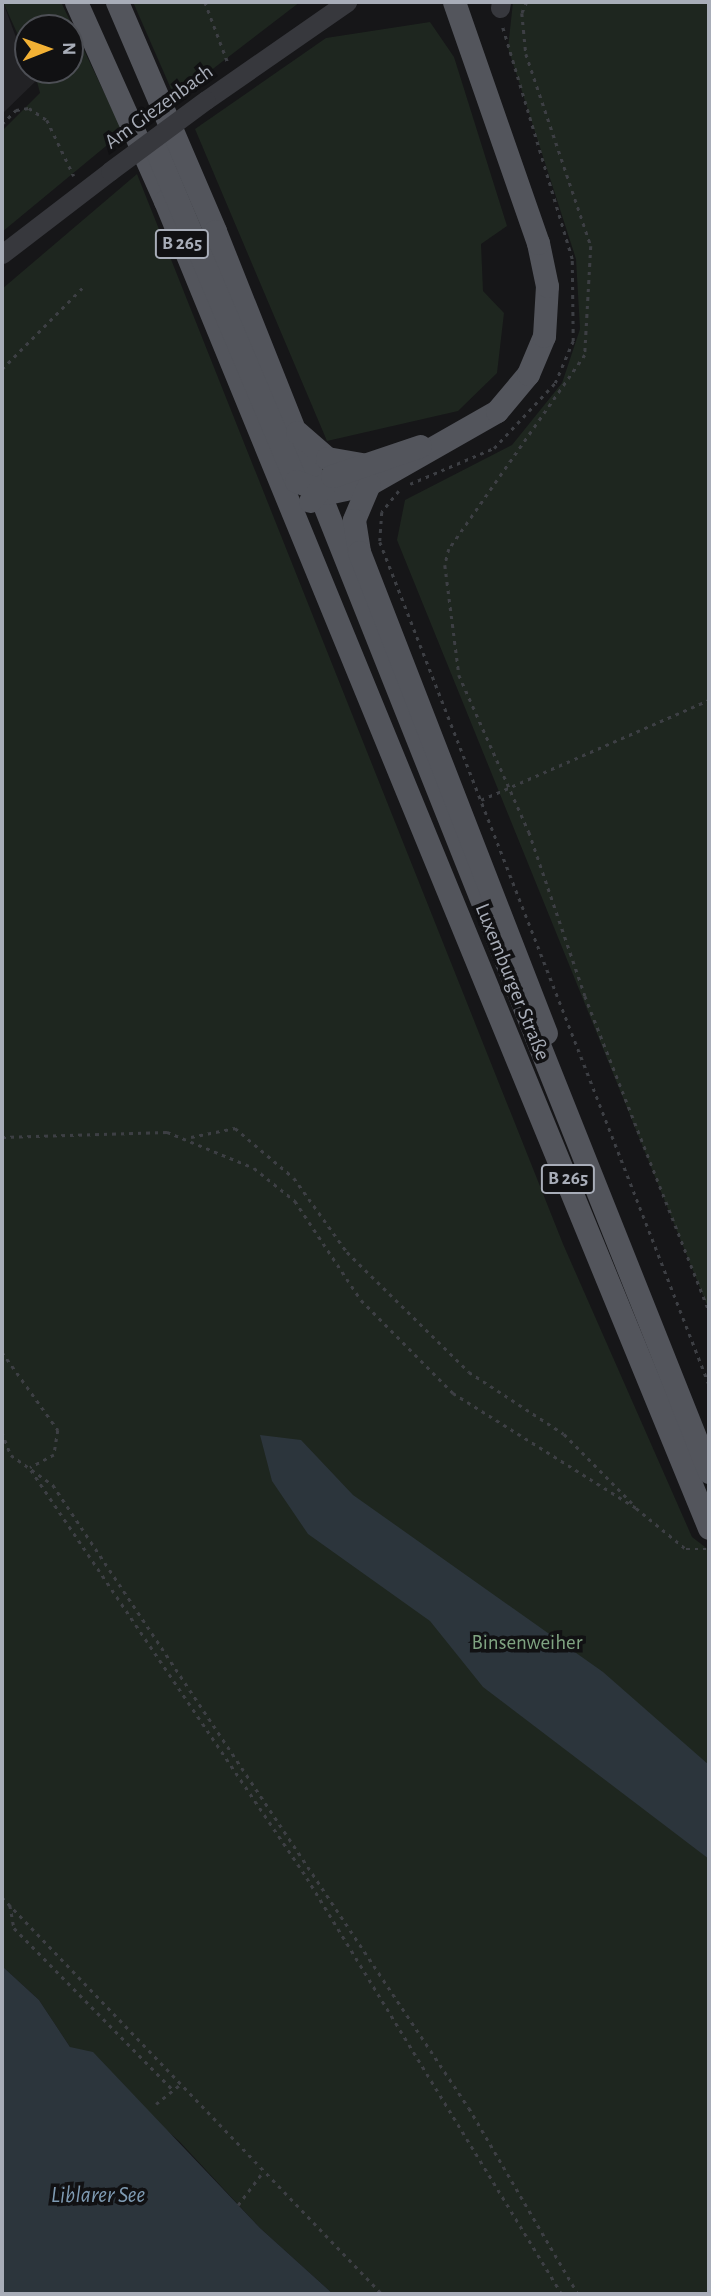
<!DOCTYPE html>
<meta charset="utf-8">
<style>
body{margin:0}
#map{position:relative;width:711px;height:2296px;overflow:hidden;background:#161618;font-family:"Alegreya Sans",sans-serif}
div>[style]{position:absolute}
.built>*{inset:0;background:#222225}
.green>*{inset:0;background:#1e261f}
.water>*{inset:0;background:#2c353c}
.path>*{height:2.5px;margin-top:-1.25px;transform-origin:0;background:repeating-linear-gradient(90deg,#3d3f44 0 3.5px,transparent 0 8.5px)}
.minor>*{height:19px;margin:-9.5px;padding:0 9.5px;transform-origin:9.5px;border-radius:9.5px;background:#37383d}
.major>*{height:23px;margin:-11.5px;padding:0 11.5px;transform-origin:11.5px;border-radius:11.5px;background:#53555c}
.minor-bridge>*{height:19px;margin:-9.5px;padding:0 9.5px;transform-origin:9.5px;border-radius:9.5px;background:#37383d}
span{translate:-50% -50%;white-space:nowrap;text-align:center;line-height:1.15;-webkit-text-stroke:7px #111113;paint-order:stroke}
.shield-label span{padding:2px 5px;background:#111113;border:2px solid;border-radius:5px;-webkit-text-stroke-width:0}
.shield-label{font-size:19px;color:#a8adb8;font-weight:700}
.street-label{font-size:21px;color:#a8adb8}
.park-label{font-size:21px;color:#7fa381}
.water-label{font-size:23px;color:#7f9bb3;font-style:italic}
.frame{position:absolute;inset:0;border:4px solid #a8adb8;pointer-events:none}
.north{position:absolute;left:14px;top:14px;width:70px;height:70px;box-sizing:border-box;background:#111113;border:2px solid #4d4f55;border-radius:50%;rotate:89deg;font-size:19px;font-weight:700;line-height:28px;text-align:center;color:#a8adb8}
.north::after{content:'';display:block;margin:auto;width:24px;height:32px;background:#f2b134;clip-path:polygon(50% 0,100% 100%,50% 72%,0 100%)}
</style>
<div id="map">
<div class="built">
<i style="clip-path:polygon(3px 2px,28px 70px,38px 79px,2px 114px)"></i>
</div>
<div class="green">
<i style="clip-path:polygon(3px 2px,61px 2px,123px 132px,2px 232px,2px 131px,40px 93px,34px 70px,70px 70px,70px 28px,28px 28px,28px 57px)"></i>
<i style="clip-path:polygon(133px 2px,300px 2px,175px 98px)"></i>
<i style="clip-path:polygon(513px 2px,709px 2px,709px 1310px,397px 540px,405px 500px,512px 445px,562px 383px,580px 329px,576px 259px,508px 48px)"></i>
<i style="clip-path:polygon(430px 22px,454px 57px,507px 226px,481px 244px,483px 291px,504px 313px,497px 373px,458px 411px,327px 441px,195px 129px,326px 38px)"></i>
<i style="clip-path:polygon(137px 174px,563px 1244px,692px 1537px,709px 1550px,709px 2294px,333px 2294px,260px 2228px,179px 2141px,70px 2047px,39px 2000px,2px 1966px,2px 289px)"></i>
</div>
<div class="water">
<i style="clip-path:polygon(260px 1435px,301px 1440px,353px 1495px,603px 1672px,709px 1765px,709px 1859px,483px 1687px,430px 1621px,308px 1534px,272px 1481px)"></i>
<i style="clip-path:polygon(2px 1966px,39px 2000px,70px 2047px,93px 2052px,260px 2228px,333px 2294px,2px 2294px)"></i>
</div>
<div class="path">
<i style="left:205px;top:2px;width:65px;rotate:69.3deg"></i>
<i style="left:527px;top:2px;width:12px;rotate:114deg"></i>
<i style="left:522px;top:13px;width:41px;rotate:84.4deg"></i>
<i style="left:526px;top:54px;width:203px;rotate:71.3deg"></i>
<i style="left:591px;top:246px;width:109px;rotate:93.2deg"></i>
<i style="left:585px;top:355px;width:237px;rotate:125deg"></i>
<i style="left:449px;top:549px;width:16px;rotate:104deg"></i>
<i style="left:445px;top:565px;width:111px;rotate:82.7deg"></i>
<i style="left:459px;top:675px;width:172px;rotate:66deg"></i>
<i style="left:529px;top:832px;width:173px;rotate:71.1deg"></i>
<i style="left:585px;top:996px;width:338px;rotate:68.5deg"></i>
<i style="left:2px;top:124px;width:20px;rotate:-45deg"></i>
<i style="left:16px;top:110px;width:13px;rotate:-9deg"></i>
<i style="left:29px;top:108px;width:22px;rotate:34deg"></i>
<i style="left:47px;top:120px;width:62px;rotate:64.3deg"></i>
<i style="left:2px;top:369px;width:117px;rotate:-45.3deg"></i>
<i style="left:410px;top:484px;width:91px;rotate:-23.2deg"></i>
<i style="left:494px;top:448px;width:89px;rotate:-46.8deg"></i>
<i style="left:555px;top:383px;width:46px;rotate:-66.8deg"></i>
<i style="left:573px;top:341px;width:82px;rotate:-90.7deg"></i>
<i style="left:572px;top:259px;width:244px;rotate:-106.7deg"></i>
<i style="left:399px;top:491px;width:27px;rotate:129deg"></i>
<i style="left:382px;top:512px;width:30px;rotate:94deg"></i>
<i style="left:380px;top:542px;width:904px;rotate:68.66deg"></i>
<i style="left:481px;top:800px;width:249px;rotate:-23.7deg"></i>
<i style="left:2px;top:1137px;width:165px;rotate:-1.7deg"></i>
<i style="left:167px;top:1132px;width:94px;rotate:22.5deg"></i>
<i style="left:254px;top:1168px;width:53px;rotate:38.8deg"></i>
<i style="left:295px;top:1201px;width:119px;rotate:56.3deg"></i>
<i style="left:361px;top:1300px;width:131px;rotate:45.3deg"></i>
<i style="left:453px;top:1393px;width:216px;rotate:32.1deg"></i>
<i style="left:636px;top:1508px;width:65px;rotate:39.4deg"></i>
<i style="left:686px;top:1549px;width:20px"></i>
<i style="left:191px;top:1137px;width:45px;rotate:-11.6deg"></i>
<i style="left:235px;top:1128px;width:77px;rotate:40.3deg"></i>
<i style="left:294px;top:1178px;width:91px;rotate:54.4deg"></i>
<i style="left:347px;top:1252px;width:171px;rotate:44.5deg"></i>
<i style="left:469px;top:1372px;width:113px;rotate:33.1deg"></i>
<i style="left:564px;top:1434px;width:97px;rotate:45.4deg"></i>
<i style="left:2px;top:1352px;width:96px;rotate:54.3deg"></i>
<i style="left:58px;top:1430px;width:25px;rotate:99deg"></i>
<i style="left:54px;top:1455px;width:27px;rotate:152deg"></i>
<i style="left:2px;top:1432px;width:25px;rotate:69deg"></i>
<i style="left:11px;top:1455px;width:52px;rotate:35.5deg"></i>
<i style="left:53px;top:1485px;width:749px;rotate:56.27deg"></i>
<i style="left:469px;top:2108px;width:216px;rotate:59.6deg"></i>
<i style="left:31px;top:1470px;width:493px;rotate:55.9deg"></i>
<i style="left:307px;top:1878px;width:488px;rotate:58.5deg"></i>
<i style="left:2px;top:1897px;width:550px;rotate:46.25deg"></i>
<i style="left:10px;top:1905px;width:23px;rotate:80deg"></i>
<i style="left:14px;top:1928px;width:227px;rotate:45.5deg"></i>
<i style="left:156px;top:2104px;width:32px;rotate:-39deg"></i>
<i style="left:238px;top:2205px;width:40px;rotate:-53deg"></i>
</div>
<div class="minor">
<i style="left:500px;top:8px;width:6px;rotate:-81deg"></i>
<i style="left:206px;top:100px;width:172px;rotate:-34.8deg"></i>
<i style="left:2px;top:254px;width:136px;rotate:-37.5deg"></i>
</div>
<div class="major">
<i style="left:76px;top:2px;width:218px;rotate:65.9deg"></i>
<i style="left:165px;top:201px;width:1434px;rotate:67.71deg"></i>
<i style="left:117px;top:2px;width:249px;rotate:66.8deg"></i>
<i style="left:215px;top:231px;width:1336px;rotate:68.29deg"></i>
<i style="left:154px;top:145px;width:365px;rotate:67.1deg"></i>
<i style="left:296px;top:481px;width:33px;rotate:21deg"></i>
<i style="left:327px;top:493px;width:43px;rotate:-12.1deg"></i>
<i style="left:369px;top:484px;width:147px;rotate:-29.7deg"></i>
<i style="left:497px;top:411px;width:48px;rotate:-50deg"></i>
<i style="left:528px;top:374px;width:41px;rotate:-67.2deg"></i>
<i style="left:544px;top:336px;width:50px;rotate:-86.6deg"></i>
<i style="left:547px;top:286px;width:44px;rotate:-101.8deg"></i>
<i style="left:538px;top:243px;width:255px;rotate:-109.2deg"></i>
<i style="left:297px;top:432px;width:40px;rotate:41deg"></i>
<i style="left:327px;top:458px;width:35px;rotate:10deg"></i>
<i style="left:369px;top:484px;width:39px;rotate:113deg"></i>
<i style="left:354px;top:520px;width:32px;rotate:81deg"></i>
<i style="left:359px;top:552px;width:516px;rotate:68.76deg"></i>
<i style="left:310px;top:501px;width:33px;rotate:-49deg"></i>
<i style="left:332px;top:476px;width:93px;rotate:-18.8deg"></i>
</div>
<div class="minor-bridge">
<i style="left:110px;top:171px;width:119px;rotate:-36.5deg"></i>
</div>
<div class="shield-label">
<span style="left:182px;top:244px">B 265</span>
<span style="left:568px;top:1179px">B 265</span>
</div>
<div class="street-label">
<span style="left:159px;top:107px;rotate:-36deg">Am Giezenbach</span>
<span style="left:512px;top:982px;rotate:68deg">Luxemburger Straße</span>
</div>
<div class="park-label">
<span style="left:527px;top:1643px">Binsenweiher</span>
</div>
<div class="water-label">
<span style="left:98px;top:2196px">Liblarer See</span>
</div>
<div class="frame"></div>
<div class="north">N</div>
</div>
